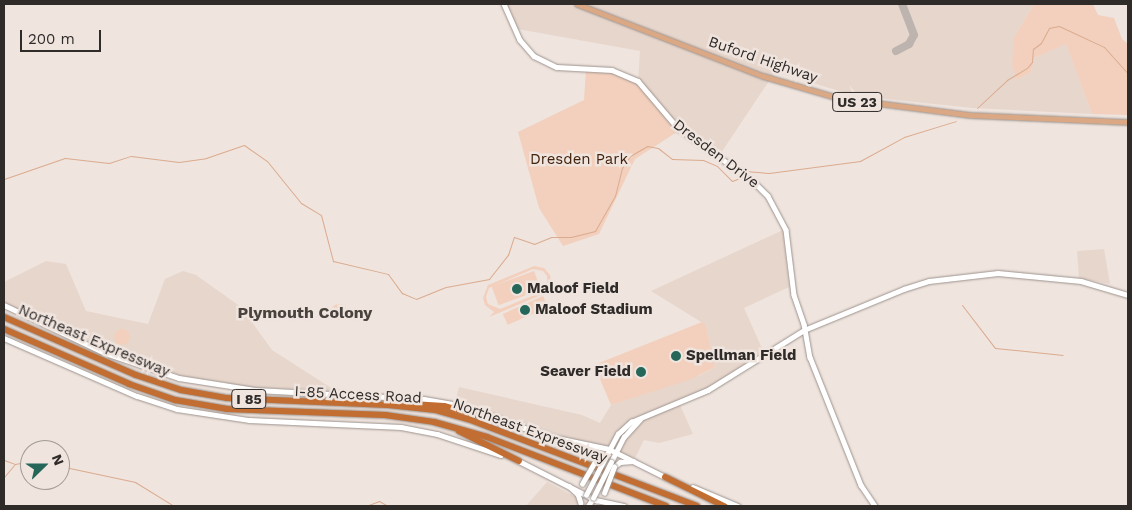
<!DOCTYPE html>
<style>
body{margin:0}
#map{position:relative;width:1132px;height:510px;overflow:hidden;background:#efe4de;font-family:"Work Sans",sans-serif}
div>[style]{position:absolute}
.built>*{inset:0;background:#e7d6cc}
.green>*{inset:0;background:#f2d0bd;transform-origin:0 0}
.round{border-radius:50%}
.stream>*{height:1px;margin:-0.5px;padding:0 0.5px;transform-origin:0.5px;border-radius:0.5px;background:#dbab8e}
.taxiway>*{height:8px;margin:-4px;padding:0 4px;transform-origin:4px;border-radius:4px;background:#beb4af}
.roads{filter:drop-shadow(0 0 1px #9d938d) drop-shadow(0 0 1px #9d938d)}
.secondary>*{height:4.5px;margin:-2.25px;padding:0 2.25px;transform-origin:2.25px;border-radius:2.25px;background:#fff}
.primary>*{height:5px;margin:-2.5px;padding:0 2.5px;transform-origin:2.5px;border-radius:2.5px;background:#daa884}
.highway>*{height:6px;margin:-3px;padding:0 3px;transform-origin:3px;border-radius:3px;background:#c26e32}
.bridges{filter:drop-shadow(0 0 1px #9d938d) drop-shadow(0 0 1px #9d938d)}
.secondary-bridge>*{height:4.5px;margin:-2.25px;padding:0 2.25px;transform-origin:2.25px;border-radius:2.25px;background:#fff}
.dots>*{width:14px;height:14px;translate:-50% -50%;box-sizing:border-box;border:2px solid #efe4de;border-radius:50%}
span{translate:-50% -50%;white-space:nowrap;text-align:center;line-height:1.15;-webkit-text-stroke:5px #efe4de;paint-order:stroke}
.shield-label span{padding:1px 4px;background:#efe4de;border:1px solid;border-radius:4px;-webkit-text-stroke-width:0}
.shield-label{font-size:14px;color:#2f2b29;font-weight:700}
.street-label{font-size:15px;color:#2f2b29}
.park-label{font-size:15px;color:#42220c}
.poi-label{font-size:15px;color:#2f2b29;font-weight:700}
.left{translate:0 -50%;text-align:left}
.right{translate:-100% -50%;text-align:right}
.neighbourhood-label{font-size:16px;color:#4a423d;font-weight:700}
.frame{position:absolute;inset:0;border:5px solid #2f2b29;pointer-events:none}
.north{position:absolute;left:20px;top:440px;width:50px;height:50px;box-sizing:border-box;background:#efe4de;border:1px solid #a29a96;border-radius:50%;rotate:68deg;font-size:14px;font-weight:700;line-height:20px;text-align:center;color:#2f2b29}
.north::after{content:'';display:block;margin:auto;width:18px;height:22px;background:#246758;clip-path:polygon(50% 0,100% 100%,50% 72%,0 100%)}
.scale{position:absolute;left:20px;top:30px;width:81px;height:22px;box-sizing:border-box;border:2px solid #2f2b29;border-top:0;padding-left:6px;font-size:15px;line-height:18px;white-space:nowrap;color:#2f2b29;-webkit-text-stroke:4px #efe4de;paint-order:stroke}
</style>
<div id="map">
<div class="built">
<i style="clip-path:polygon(501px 4px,1034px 4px,1014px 37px,1017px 80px,1031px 72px,1034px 58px,1066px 43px,1092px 114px,972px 108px,859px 96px,849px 85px,853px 95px,775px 72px,717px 159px,677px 132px,638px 83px,640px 51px,512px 28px)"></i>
<i style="clip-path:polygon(783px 230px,789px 287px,744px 308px,765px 355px,732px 378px,680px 405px,693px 434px,659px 443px,644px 440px,635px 458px,455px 402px,459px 387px,582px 415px,600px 423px,611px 405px,701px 375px,715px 367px,706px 325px,651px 291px)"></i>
<i style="clip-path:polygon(1104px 249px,1110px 284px,1079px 278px,1077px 251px)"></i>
<i style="clip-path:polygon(46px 261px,66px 264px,86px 311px,148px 324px,165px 279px,183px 271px,196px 275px,241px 307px,272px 350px,336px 391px,252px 387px,183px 376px,107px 351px,4px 302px,4px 282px)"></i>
<i style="clip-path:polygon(547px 482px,587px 503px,598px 506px,526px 506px)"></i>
</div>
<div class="green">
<i style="clip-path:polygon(1034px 4px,1093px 4px,1098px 15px,1114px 18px,1122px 39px,1128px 44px,1128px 115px,1092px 114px,1066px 44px,1034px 58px,1031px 72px,1017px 80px,1012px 65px,1014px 37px)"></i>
<i style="clip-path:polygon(586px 70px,619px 74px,638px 83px,677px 132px,635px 159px,599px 234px,563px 246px,539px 208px,518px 132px,584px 100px)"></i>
<i style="clip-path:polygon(evenodd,534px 266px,544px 268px,550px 275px,551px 282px,546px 293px,489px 317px,494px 312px,485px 305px,483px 298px,488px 285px,534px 266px,533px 269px,543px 271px,547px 276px,547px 287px,542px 292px,500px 309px,488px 304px,486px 297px,489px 288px,533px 269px)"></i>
<i style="left:534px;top:271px;width:20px;height:45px;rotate:70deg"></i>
<i style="left:543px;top:296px;width:12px;height:44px;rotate:66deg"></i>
<i class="round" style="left:331px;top:304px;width:16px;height:16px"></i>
<i style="clip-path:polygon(702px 322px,706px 325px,715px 367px,692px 379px,611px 405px,594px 365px)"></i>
<i class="round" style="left:114px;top:329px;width:16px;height:16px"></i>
</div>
<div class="stream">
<i style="left:977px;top:108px;width:41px;rotate:-43deg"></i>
<i style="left:1007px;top:80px;width:23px;rotate:-31deg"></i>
<i style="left:1027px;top:68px;width:8px;rotate:-50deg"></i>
<i style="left:1032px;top:62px;width:13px;rotate:-86deg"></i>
<i style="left:1033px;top:49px;width:10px;rotate:-37deg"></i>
<i style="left:1041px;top:43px;width:17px;rotate:-62deg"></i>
<i style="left:1049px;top:28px;width:10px;rotate:-11deg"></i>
<i style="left:1059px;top:26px;width:50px;rotate:25deg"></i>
<i style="left:1104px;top:47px;width:36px;rotate:48deg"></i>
<i style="left:745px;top:171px;width:24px;rotate:5deg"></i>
<i style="left:769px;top:173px;width:92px;rotate:-7.5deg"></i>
<i style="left:860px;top:161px;width:50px;rotate:-28.6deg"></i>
<i style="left:904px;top:137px;width:54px;rotate:-17.1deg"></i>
<i style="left:4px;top:179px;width:65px;rotate:-19deg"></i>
<i style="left:65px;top:158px;width:44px;rotate:6.5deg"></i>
<i style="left:109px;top:163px;width:23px;rotate:-18deg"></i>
<i style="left:131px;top:156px;width:48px;rotate:7.1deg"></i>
<i style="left:179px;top:162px;width:27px;rotate:-8deg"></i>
<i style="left:206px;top:158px;width:40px;rotate:-18.9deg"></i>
<i style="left:244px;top:145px;width:28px;rotate:35deg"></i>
<i style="left:267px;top:161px;width:54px;rotate:51deg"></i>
<i style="left:301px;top:203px;width:23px;rotate:31deg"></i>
<i style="left:321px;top:215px;width:48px;rotate:75.4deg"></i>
<i style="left:333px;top:261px;width:57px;rotate:13.3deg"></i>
<i style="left:388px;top:274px;width:24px;rotate:54deg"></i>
<i style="left:402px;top:293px;width:15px;rotate:23deg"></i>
<i style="left:416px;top:299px;width:32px;rotate:-22deg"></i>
<i style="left:446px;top:287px;width:44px;rotate:-10.5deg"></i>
<i style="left:489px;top:279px;width:31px;rotate:-52deg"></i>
<i style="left:508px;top:255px;width:19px;rotate:-72deg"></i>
<i style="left:514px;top:237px;width:21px;rotate:19deg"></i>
<i style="left:534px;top:244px;width:18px;rotate:-22deg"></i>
<i style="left:551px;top:237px;width:20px"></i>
<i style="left:571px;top:237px;width:25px;rotate:-14deg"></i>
<i style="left:595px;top:231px;width:40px;rotate:-60.3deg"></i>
<i style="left:615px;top:196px;width:29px;rotate:-76deg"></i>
<i style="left:622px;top:168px;width:14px;rotate:-56deg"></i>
<i style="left:630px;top:156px;width:20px;rotate:-30deg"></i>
<i style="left:647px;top:146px;width:11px;rotate:10deg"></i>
<i style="left:658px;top:148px;width:18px;rotate:38deg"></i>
<i style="left:672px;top:159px;width:31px;rotate:2deg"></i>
<i style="left:703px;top:160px;width:15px;rotate:23deg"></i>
<i style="left:717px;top:166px;width:21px;rotate:45deg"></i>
<i style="left:732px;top:181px;width:9px;rotate:-21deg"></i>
<i style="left:962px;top:305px;width:54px;rotate:52.5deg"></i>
<i style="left:995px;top:348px;width:68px;rotate:5.9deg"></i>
<i style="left:4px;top:460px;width:12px;rotate:20deg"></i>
<i style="left:15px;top:464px;width:15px;rotate:-11deg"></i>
<i style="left:60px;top:466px;width:77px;rotate:12deg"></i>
<i style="left:135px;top:482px;width:46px;rotate:31.6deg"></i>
<i style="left:4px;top:477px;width:17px;rotate:-50deg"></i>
<i style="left:366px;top:506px;width:14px;rotate:-21deg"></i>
<i style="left:379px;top:501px;width:10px;rotate:29deg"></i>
</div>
<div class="taxiway">
<i style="left:896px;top:51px;width:15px;rotate:-28deg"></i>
<i style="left:909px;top:44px;width:10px;rotate:-61deg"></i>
<i style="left:914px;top:35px;width:33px;rotate:-111deg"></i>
</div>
<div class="roads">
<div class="secondary">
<i style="left:504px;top:4px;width:39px;rotate:66deg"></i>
<i style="left:520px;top:40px;width:21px;rotate:49deg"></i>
<i style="left:534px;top:56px;width:25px;rotate:26deg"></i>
<i style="left:557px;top:67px;width:55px;rotate:3.1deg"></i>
<i style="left:612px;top:70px;width:28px;rotate:23deg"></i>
<i style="left:638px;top:81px;width:62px;rotate:49.6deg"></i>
<i style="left:678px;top:128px;width:92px;rotate:35.2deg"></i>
<i style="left:753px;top:181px;width:21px;rotate:45deg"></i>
<i style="left:768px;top:196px;width:38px;rotate:62deg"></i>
<i style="left:786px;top:230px;width:65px;rotate:83deg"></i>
<i style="left:794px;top:295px;width:31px;rotate:71deg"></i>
<i style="left:804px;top:324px;width:34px;rotate:80deg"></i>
<i style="left:810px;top:357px;width:138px;rotate:68.3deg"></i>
<i style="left:861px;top:485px;width:25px;rotate:56deg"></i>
<i style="left:4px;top:305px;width:112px;rotate:25.4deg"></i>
<i style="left:105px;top:353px;width:78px;rotate:18.7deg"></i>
<i style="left:179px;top:378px;width:78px;rotate:8.9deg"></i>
<i style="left:256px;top:390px;width:168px;rotate:3.1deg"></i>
<i style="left:424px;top:399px;width:36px;rotate:10deg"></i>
<i style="left:459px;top:405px;width:46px;rotate:18.8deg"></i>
<i style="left:4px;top:338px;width:145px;rotate:23.6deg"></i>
<i style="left:137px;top:396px;width:42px;rotate:18deg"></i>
<i style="left:177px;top:409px;width:73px;rotate:8.7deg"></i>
<i style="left:249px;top:420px;width:152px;rotate:2.6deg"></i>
<i style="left:401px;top:427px;width:37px;rotate:11deg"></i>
<i style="left:437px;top:434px;width:67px;rotate:18.2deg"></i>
<i style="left:512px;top:424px;width:47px;rotate:17.3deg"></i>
<i style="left:557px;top:438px;width:53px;rotate:11.9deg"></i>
<i style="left:609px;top:449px;width:65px;rotate:26.6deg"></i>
<i style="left:590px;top:445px;width:11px;rotate:49deg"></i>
<i style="left:597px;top:453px;width:7px;rotate:98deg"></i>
<i style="left:605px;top:458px;width:27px;rotate:-62deg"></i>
<i style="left:618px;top:434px;width:18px;rotate:-43deg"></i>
<i style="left:631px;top:422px;width:83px;rotate:-22.6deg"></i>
<i style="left:708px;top:390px;width:113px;rotate:-32deg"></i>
<i style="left:804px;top:330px;width:108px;rotate:-22.3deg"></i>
<i style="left:904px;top:289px;width:26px;rotate:-18deg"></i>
<i style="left:929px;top:281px;width:69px;rotate:-6.6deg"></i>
<i style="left:998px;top:273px;width:83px;rotate:5.5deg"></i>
<i style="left:1081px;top:281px;width:49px;rotate:16.6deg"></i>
<i style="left:517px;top:460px;width:89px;rotate:26.9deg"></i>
<i style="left:596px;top:500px;width:29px;rotate:12deg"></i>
<i style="left:611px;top:462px;width:28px;rotate:-63deg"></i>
<i style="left:624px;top:437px;width:24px;rotate:-48deg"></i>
<i style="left:614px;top:467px;width:8px;rotate:-40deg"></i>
<i style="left:620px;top:462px;width:13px;rotate:-4deg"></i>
<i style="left:569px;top:486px;width:12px;rotate:42deg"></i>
<i style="left:578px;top:494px;width:9px;rotate:72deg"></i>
<i style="left:693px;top:487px;width:49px;rotate:22.9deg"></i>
<i style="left:588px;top:506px;width:9px;rotate:-58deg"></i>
</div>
<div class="primary">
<i style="left:577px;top:4px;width:199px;rotate:21.2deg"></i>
<i style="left:763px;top:76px;width:78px;rotate:16.3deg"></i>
<i style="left:838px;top:98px;width:133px;rotate:7.3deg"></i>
<i style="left:970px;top:115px;width:158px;rotate:2.5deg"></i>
</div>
<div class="highway">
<i style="left:4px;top:317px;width:144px;rotate:23.7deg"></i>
<i style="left:136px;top:375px;width:47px;rotate:18.4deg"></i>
<i style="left:181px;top:390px;width:47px;rotate:9.9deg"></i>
<i style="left:227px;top:398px;width:161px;rotate:2.5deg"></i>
<i style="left:388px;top:405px;width:48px;rotate:5.9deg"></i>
<i style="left:436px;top:410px;width:33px;rotate:16deg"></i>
<i style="left:468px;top:419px;width:245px;rotate:20.8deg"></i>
<i style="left:4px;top:329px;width:137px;rotate:23.7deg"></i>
<i style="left:129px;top:384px;width:49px;rotate:19.2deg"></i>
<i style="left:175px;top:400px;width:53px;rotate:9.8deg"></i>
<i style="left:227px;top:409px;width:158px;rotate:2.2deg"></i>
<i style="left:385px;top:415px;width:49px;rotate:8.1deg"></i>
<i style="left:434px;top:422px;width:55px;rotate:15.8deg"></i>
<i style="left:487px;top:437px;width:192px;rotate:21.1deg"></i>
<i style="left:397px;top:403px;width:47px;rotate:3.7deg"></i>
<i style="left:444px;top:406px;width:72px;rotate:15.4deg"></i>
<i style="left:459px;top:431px;width:67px;rotate:26.6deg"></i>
<i style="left:665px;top:477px;width:66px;rotate:26.2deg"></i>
</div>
</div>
<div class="bridges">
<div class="secondary-bridge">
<i style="left:582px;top:484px;width:28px;rotate:-60deg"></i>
<i style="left:604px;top:493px;width:28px;rotate:-69deg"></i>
<i style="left:586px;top:495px;width:42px;rotate:-62.8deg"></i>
<i style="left:593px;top:498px;width:40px;rotate:-63.4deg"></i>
</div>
</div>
<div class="dots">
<i style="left:517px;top:289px;background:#246758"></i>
<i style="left:525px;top:310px;background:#246758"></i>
<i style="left:676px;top:356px;background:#246758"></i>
<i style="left:641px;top:372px;background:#246758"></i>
</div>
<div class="shield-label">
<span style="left:857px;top:102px">US 23</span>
<span style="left:249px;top:399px">I 85</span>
</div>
<div class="street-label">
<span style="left:763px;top:60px;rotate:19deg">Buford Highway</span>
<span style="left:716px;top:154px;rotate:37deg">Dresden Drive</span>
<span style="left:94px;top:341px;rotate:23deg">Northeast Expressway</span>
<span style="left:358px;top:395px;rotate:3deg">I-85 Access Road</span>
<span style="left:530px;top:431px;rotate:20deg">Northeast Expressway</span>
</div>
<div class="park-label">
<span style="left:579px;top:160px">Dresden Park</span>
</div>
<div class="poi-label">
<span class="left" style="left:527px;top:289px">Maloof Field</span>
<span class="left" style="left:535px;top:310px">Maloof Stadium</span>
<span class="left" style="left:686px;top:356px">Spellman Field</span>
<span class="right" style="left:631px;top:372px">Seaver Field</span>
</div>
<div class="neighbourhood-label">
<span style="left:305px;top:313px">Plymouth Colony</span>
</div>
<div class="frame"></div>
<div class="north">N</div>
<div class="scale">200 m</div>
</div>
